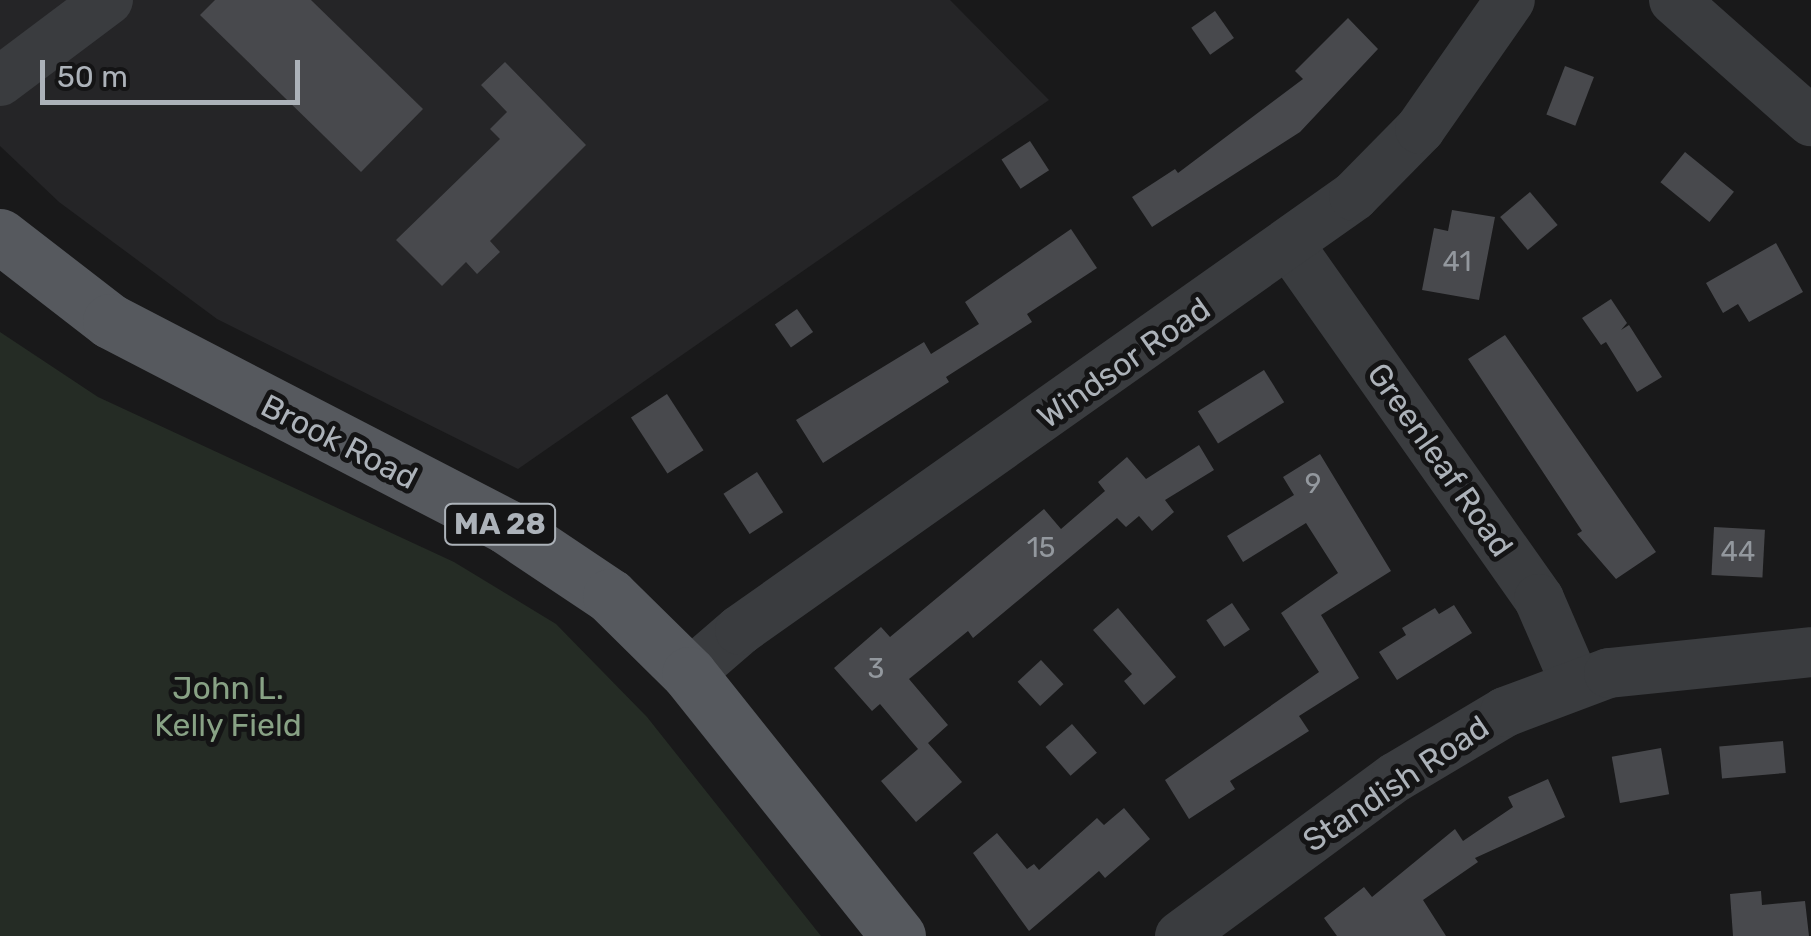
<!DOCTYPE html>
<style>
body{margin:0}
#map{position:relative;width:1811px;height:936px;overflow:hidden;background:#19191a;font-family:Rubik,sans-serif}
div>[style]{position:absolute}
.built>*{inset:0;background:#252527}
.green>*{inset:0;background:#252c25}
.building>*{inset:0;background:#48494d;transform-origin:0 0}
.minor>*{height:50px;margin:-25px;padding:0 25px;transform-origin:25px;border-radius:25px;background:#3a3c3f}
.major>*{height:55px;margin:-27.5px;padding:0 27.5px;transform-origin:27.5px;border-radius:27.5px;background:#56595e}
span{translate:-50% -50%;white-space:nowrap;text-align:center;line-height:1.15;-webkit-text-stroke:10px #141415;paint-order:stroke}
.number-label{font-size:28px;color:#93989e}
.number-label span{-webkit-text-stroke-width:0}
.shield-label span{padding:2px 8px;background:#141415;border:2px solid;border-radius:8px;-webkit-text-stroke-width:0}
.shield-label{font-size:30px;color:#acb2b9;font-weight:700}
.street-label{font-size:32px;color:#acb2b9}
.park-label{font-size:32px;color:#88a285}
.scale{position:absolute;left:40px;top:60px;width:260px;height:45px;box-sizing:border-box;border:5px solid #acb2b9;border-top:0;padding-left:12px;font-size:30px;line-height:35px;white-space:nowrap;color:#acb2b9;-webkit-text-stroke:8px #141415;paint-order:stroke}
</style>
<div id="map">
<div class="built">
<i style="clip-path:polygon(0 0,950px 0,1049px 100px,518px 469px,217px 319px,59px 202px,0 146px)"></i>
</div>
<div class="green">
<i style="clip-path:polygon(0 332px,98px 397px,454px 562px,556px 624px,647px 717px,821px 936px,0 936px)"></i>
</div>
<div class="building">
<i style="clip-path:polygon(215px 0,311px 0,423px 109px,361px 172px,200px 15px)"></i>
<i style="left:1215px;top:11px;width:33px;height:29px;rotate:55deg"></i>
<i style="clip-path:polygon(1348px 18px,1378px 49px,1300px 132px,1152px 227px,1132px 197px,1175px 169px,1178px 173px,1303px 79px,1295px 71px)"></i>
<i style="clip-path:polygon(505px 62px,586px 145px,490px 241px,500px 252px,477px 274px,466px 262px,442px 286px,396px 240px,500px 139px,490px 129px,507px 112px,481px 85px)"></i>
<i style="left:1565px;top:66px;width:31px;height:52px;rotate:21deg"></i>
<i style="left:1030px;top:141px;width:35px;height:34px;rotate:57deg"></i>
<i style="left:1685px;top:152px;width:63px;height:39px;rotate:39deg"></i>
<i style="left:1530px;top:192px;width:43px;height:39px;rotate:50deg"></i>
<i style="clip-path:polygon(1452px 210px,1495px 217px,1479px 300px,1422px 290px,1434px 228px,1448px 231px)"></i>
<i style="clip-path:polygon(1071px 229px,1097px 268px,1027px 314px,1032px 322px,946px 377px,949px 382px,823px 463px,796px 420px,924px 342px,931px 354px,979px 324px,965px 302px)"></i>
<i style="clip-path:polygon(1776px 243px,1803px 292px,1749px 322px,1738px 304px,1723px 313px,1706px 283px)"></i>
<i style="clip-path:polygon(1611px 299px,1627px 323px,1621px 330px,1629px 325px,1662px 377px,1637px 392px,1606px 342px,1601px 345px,1582px 318px)"></i>
<i style="left:797px;top:309px;width:28px;height:27px;rotate:55deg"></i>
<i style="clip-path:polygon(1505px 335px,1656px 552px,1616px 579px,1577px 534px,1582px 531px,1468px 359px)"></i>
<i style="left:1264px;top:370px;width:38px;height:78px;rotate:58deg"></i>
<i style="left:667px;top:394px;width:67px;height:43px;rotate:57deg"></i>
<i style="clip-path:polygon(1199px 445px,1214px 470px,1165px 500px,1174px 512px,1152px 531px,1139px 516px,1126px 527px,1117px 518px,973px 638px,968px 631px,909px 679px,948px 725px,928px 743px,962px 782px,916px 822px,881px 781px,918px 749px,880px 704px,872px 711px,834px 668px,881px 627px,890px 637px,1044px 509px,1061px 529px,1105px 491px,1098px 482px,1127px 457px,1146px 479px)"></i>
<i style="clip-path:polygon(1320px 454px,1391px 571px,1321px 615px,1359px 678px,1299px 716px,1309px 731px,1230px 781px,1235px 789px,1189px 819px,1165px 780px,1319px 672px,1281px 613px,1338px 573px,1306px 523px,1243px 562px,1227px 536px,1294px 495px,1283px 477px)"></i>
<i style="left:757px;top:472px;width:48px;height:40px;rotate:57deg"></i>
<i style="left:1714px;top:527px;width:51px;height:48px;rotate:3deg"></i>
<i style="left:1232px;top:603px;width:32px;height:31px;rotate:56deg"></i>
<i style="clip-path:polygon(1454px 605px,1472px 633px,1397px 680px,1379px 652px,1406px 635px,1402px 628px,1435px 608px,1439px 614px)"></i>
<i style="clip-path:polygon(1118px 608px,1176px 677px,1144px 705px,1124px 681px,1132px 674px,1093px 630px)"></i>
<i style="left:1041px;top:660px;width:33px;height:32px;rotate:47deg"></i>
<i style="left:1072px;top:724px;width:38px;height:35px;rotate:49deg"></i>
<i style="left:1783px;top:741px;width:32px;height:64px;rotate:85deg"></i>
<i style="left:1661px;top:748px;width:47px;height:50px;rotate:80deg"></i>
<i style="clip-path:polygon(1548px 779px,1565px 817px,1475px 858px,1478px 862px,1423px 900px,1446px 936px,1337px 936px,1324px 918px,1364px 887px,1372px 897px,1455px 829px,1463px 841px,1513px 807px,1508px 797px)"></i>
<i style="clip-path:polygon(1124px 808px,1150px 839px,1105px 878px,1099px 871px,1029px 931px,973px 853px,997px 833px,1027px 869px,1034px 864px,1039px 870px,1097px 818px,1104px 825px)"></i>
<i style="clip-path:polygon(1761px 891px,1762px 905px,1805px 901px,1809px 936px,1733px 936px,1730px 894px)"></i>
</div>
<div class="minor">
<i style="left:1674px;top:0;width:183px;rotate:41.5deg"></i>
<i style="left:0;top:81px;width:135px;rotate:-36.9deg"></i>
<i style="left:1290px;top:246px;width:432px;rotate:54.8deg"></i>
<i style="left:1539px;top:599px;width:90px;rotate:66.6deg"></i>
<i style="left:689px;top:674px;width:67px;rotate:-40.8deg"></i>
<i style="left:740px;top:630px;width:752px;rotate:-35.25deg"></i>
<i style="left:1354px;top:196px;width:94px;rotate:-45.4deg"></i>
<i style="left:1420px;top:129px;width:157px;rotate:-55.1deg"></i>
<i style="left:1180px;top:936px;width:268px;rotate:-36.4deg"></i>
<i style="left:1396px;top:777px;width:127px;rotate:-30.8deg"></i>
<i style="left:1505px;top:712px;width:111px;rotate:-20.6deg"></i>
<i style="left:1609px;top:673px;width:203px;rotate:-5.9deg"></i>
</div>
<div class="major">
<i style="left:0;top:236px;width:139px;rotate:37.7deg"></i>
<i style="left:110px;top:321px;width:447px;rotate:27.4deg"></i>
<i style="left:507px;top:527px;width:124px;rotate:33.8deg"></i>
<i style="left:610px;top:596px;width:111px;rotate:44.6deg"></i>
<i style="left:689px;top:674px;width:335px;rotate:51.4deg"></i>
</div>
<div class="number-label">
<span style="left:1457px;top:262px">41</span>
<span style="left:1313px;top:484px">9</span>
<span style="left:1041px;top:548px">15</span>
<span style="left:1738px;top:552px">44</span>
<span style="left:876px;top:669px">3</span>
</div>
<div class="shield-label">
<span style="left:500px;top:524px">MA 28</span>
</div>
<div class="street-label">
<span style="left:1124px;top:363px;rotate:-35deg">Windsor Road</span>
<span style="left:339px;top:442px;rotate:27deg">Brook Road</span>
<span style="left:1440px;top:460px;rotate:55deg">Greenleaf Road</span>
<span style="left:1396px;top:784px;rotate:-34deg">Standish Road</span>
</div>
<div class="park-label">
<span style="left:228px;top:707px">John L.<br>Kelly Field</span>
</div>
<div class="scale">50 m</div>
</div>
